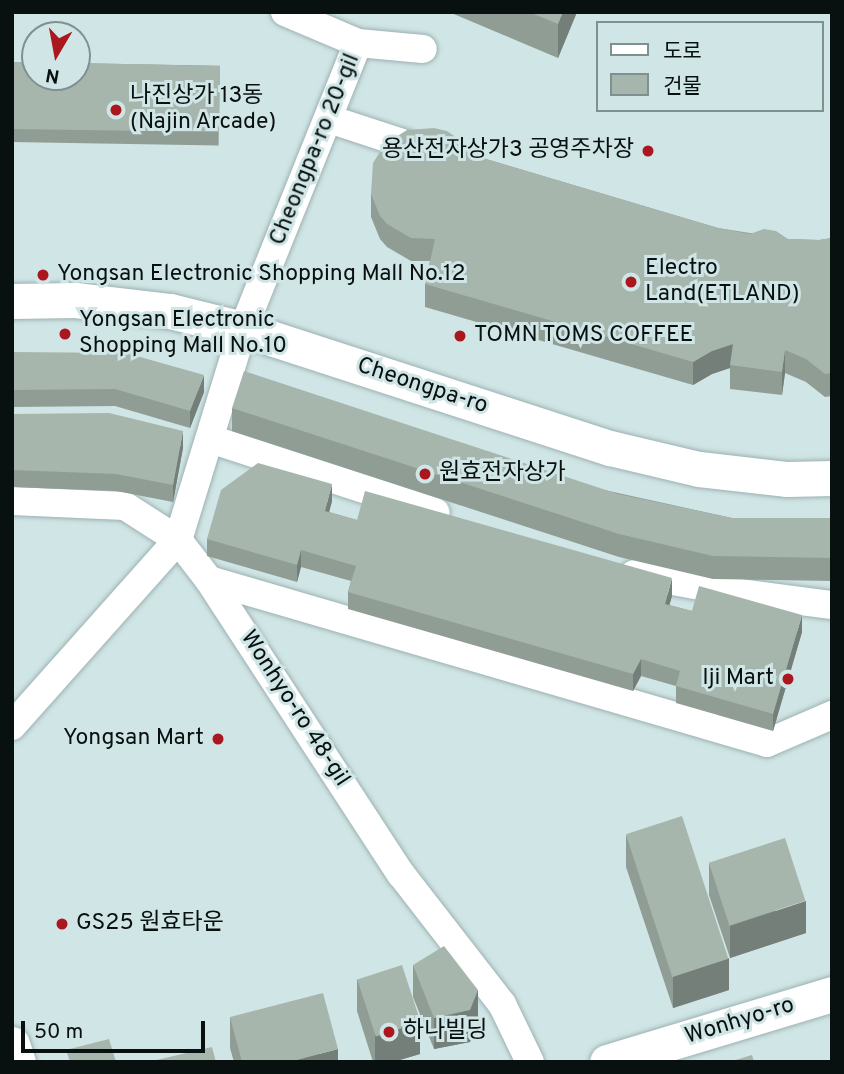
<!DOCTYPE html>
<meta charset="utf-8">
<style>
body{margin:0}
#map{position:relative;width:844px;height:1074px;overflow:hidden;background:#d0e5e5;font-family:Overpass,"Noto Sans KR",sans-serif}
div>[style]{position:absolute}
.roads{filter:drop-shadow(0 0 2px #9db1b2) drop-shadow(0 0 2px #9db1b2)}
.minor>*{height:28px;margin:-14px;padding:0 14px;transform-origin:14px;border-radius:14px;background:#fff}
.major>*{height:35px;margin:-17.5px;padding:0 17.5px;transform-origin:17.5px;border-radius:17.5px;background:#fff}
.wall>*{inset:0;background:#8f9d95;transform-origin:0 0}
.shaded-wall>*{inset:0;background:#747f79}
.building>*{inset:0;background:#a6b6ad;transform-origin:0 0}
.dots>*{width:19px;height:19px;translate:-50% -50%;box-sizing:border-box;border:4px solid #d0e5e5;border-radius:50%}
span{translate:-50% -50%;white-space:nowrap;text-align:center;line-height:1.15;-webkit-text-stroke:6px #d0e5e5;paint-order:stroke}
.poi-label{font-size:23px;color:#091010}
.left{translate:0 -50%;text-align:left}
.right{translate:-100% -50%;text-align:right}
.street-label{font-size:23px;color:#091010}
.frame{position:absolute;inset:0;border:14px solid #091010;pointer-events:none}
.legend{position:absolute;left:596px;top:21px;width:228px;height:91px;box-sizing:border-box;background:#d0e5e5;border:2px solid #809090;margin:0;padding:9px 12px;list-style:none;font-size:21px;color:#091010}
.legend li{display:flex;align-items:center;gap:14px;height:35px}
.legend b{width:35px;border:2px solid #809090}
.north{position:absolute;left:21px;top:21px;width:70px;height:70px;box-sizing:border-box;background:#d0e5e5;border:2px solid #809090;border-radius:50%;rotate:190deg;font-size:19px;font-weight:700;line-height:28px;text-align:center;color:#091010}
.north::after{content:'';display:block;margin:auto;width:24px;height:32px;background:#ab171f;clip-path:polygon(50% 0,100% 100%,50% 72%,0 100%)}
.scale{position:absolute;left:21px;top:1021px;width:184px;height:32px;box-sizing:border-box;border:4px solid #091010;border-top:0;padding-left:9px;font-size:21px;line-height:24px;white-space:nowrap;color:#091010;-webkit-text-stroke:5px #d0e5e5;paint-order:stroke}
</style>
<div id="map">
<div class="roads">
<div class="minor">
<i style="left:285px;top:12px;width:79px;rotate:23deg"></i>
<i style="left:358px;top:43px;width:65px;rotate:5.3deg"></i>
<i style="left:329px;top:119px;width:83px;rotate:18.2deg"></i>
<i style="left:210px;top:439px;width:237px;rotate:18deg"></i>
<i style="left:12px;top:501px;width:113px;rotate:2.5deg"></i>
<i style="left:125px;top:506px;width:63px;rotate:32.7deg"></i>
<i style="left:178px;top:540px;width:51px;rotate:52.2deg"></i>
<i style="left:209px;top:580px;width:351px;rotate:56.9deg"></i>
<i style="left:401px;top:874px;width:165px;rotate:52.2deg"></i>
<i style="left:502px;top:1004px;width:64px;rotate:64.2deg"></i>
<i style="left:634px;top:574px;width:107px;rotate:10.3deg"></i>
<i style="left:739px;top:593px;width:94px;rotate:7.4deg"></i>
<i style="left:209px;top:580px;width:581px;rotate:16.28deg"></i>
<i style="left:767px;top:743px;width:71px;rotate:-23.3deg"></i>
<i style="left:12px;top:726px;width:249px;rotate:-48.3deg"></i>
<i style="left:178px;top:540px;width:221px;rotate:-72.9deg"></i>
<i style="left:243px;top:329px;width:308px;rotate:-68.1deg"></i>
</div>
<div class="major">
<i style="left:12px;top:301px;width:63px;rotate:-0.9deg"></i>
<i style="left:75px;top:300px;width:96px;rotate:6.6deg"></i>
<i style="left:170px;top:311px;width:75px;rotate:13.9deg"></i>
<i style="left:243px;top:329px;width:386px;rotate:18deg"></i>
<i style="left:610px;top:448px;width:91px;rotate:13.3deg"></i>
<i style="left:699px;top:469px;width:89px;rotate:6.5deg"></i>
<i style="left:787px;top:479px;width:45px;rotate:-1.3deg"></i>
<i style="left:12px;top:1044px;width:19px;rotate:72deg"></i>
<i style="left:607px;top:1062px;width:235px;rotate:-16.8deg"></i>
</div>
</div>
<div class="wall">
<i style="clip-path:polygon(449px 12px,577px 12px,558px 58px)"></i>
<i style="left:12px;top:62px;width:208px;height:80px;rotate:1deg"></i>
<i style="clip-path:polygon(476px 156px,718px 228px,788px 239px,819px 240px,832px 238px,832px 396px,825px 397px,806px 382px,785px 373px,782px 395px,730px 389px,730px 368px,712px 374px,693px 385px,425px 307px,425px 284px,430px 261px,411px 261px,387px 247px,380px 239px,371px 217px,371px 194px)"></i>
<i style="clip-path:polygon(12px 352px,204px 392px,190px 428px,115px 406px,12px 407px)"></i>
<i style="clip-path:polygon(232px 408px,732px 518px,832px 518px,832px 581px,713px 579px,619px 557px,232px 431px)"></i>
<i style="clip-path:polygon(12px 414px,183px 448px,173px 502px,116px 491px,12px 487px)"></i>
<i style="clip-path:polygon(332px 501px,329px 512px,357px 520px,672px 596px,669px 605px,692px 611px,802px 632px,773px 731px,676px 703px,676px 686px,641px 676px,633px 691px,348px 609px,348px 592px,351px 581px,301px 567px,297px 582px,207px 556px,207px 539px)"></i>
<i style="clip-path:polygon(626px 835px,729px 990px,673px 1008px,626px 867px)"></i>
<i style="clip-path:polygon(709px 863px,806px 933px,730px 958px,709px 895px)"></i>
<i style="clip-path:polygon(413px 965px,478px 1022px,470px 1042px,434px 1049px,413px 997px)"></i>
<i style="clip-path:polygon(357px 979px,420px 1054px,393px 1062px,373px 1062px,357px 1011px)"></i>
<i style="clip-path:polygon(230px 1017px,338px 1062px,234px 1062px,230px 1048px)"></i>
</div>
<div class="shaded-wall">
<i style="clip-path:polygon(563px 12px,577px 12px,558px 58px,558px 24px)"></i>
<i style="clip-path:polygon(733px 344px,730px 368px,712px 374px,693px 385px,693px 362px,712px 351px)"></i>
<i style="clip-path:polygon(785px 350px,785px 373px,782px 395px,782px 372px)"></i>
<i style="clip-path:polygon(204px 375px,204px 392px,190px 428px,190px 411px)"></i>
<i style="clip-path:polygon(183px 431px,183px 448px,173px 502px,173px 485px)"></i>
<i style="clip-path:polygon(332px 484px,332px 501px,325px 528px,325px 511px)"></i>
<i style="clip-path:polygon(301px 550px,301px 567px,297px 582px,297px 565px)"></i>
<i style="clip-path:polygon(672px 578px,672px 596px,665px 621px,665px 604px)"></i>
<i style="clip-path:polygon(802px 615px,802px 632px,773px 731px,773px 714px)"></i>
<i style="clip-path:polygon(641px 659px,641px 676px,633px 691px,633px 674px)"></i>
<i style="clip-path:polygon(806px 901px,806px 933px,730px 958px,730px 926px)"></i>
<i style="clip-path:polygon(729px 958px,729px 990px,673px 1008px,673px 977px)"></i>
<i style="clip-path:polygon(478px 990px,478px 1022px,470px 1042px,434px 1049px,434px 1018px)"></i>
<i style="clip-path:polygon(420px 1022px,420px 1054px,393px 1062px,375px 1062px,375px 1035px)"></i>
<i style="clip-path:polygon(338px 1049px,338px 1062px,289px 1062px)"></i>
</div>
<div class="building">
<i style="clip-path:polygon(529px 12px,563px 12px,558px 24px)"></i>
<i style="clip-path:polygon(12px 62px,35px 62px,35px 77px,77px 77px,77px 63px,220px 66px,219px 132px,12px 129px)"></i>
<i style="clip-path:polygon(434px 128px,447px 131px,467px 145px,476px 156px,718px 228px,750px 234px,764px 229px,776px 231px,788px 239px,819px 240px,832px 238px,832px 373px,825px 374px,806px 359px,785px 350px,782px 372px,730px 365px,733px 344px,712px 351px,693px 362px,425px 284px,435px 239px,411px 238px,387px 224px,380px 216px,371px 194px,373px 163px,385px 144px,407px 130px)"></i>
<i style="clip-path:polygon(12px 352px,126px 353px,204px 375px,190px 411px,115px 389px,12px 390px)"></i>
<i style="clip-path:polygon(244px 371px,618px 494px,732px 518px,832px 518px,832px 558px,713px 556px,619px 534px,232px 408px)"></i>
<i style="clip-path:polygon(109px 413px,183px 431px,173px 485px,116px 474px,12px 470px,12px 414px)"></i>
<i style="clip-path:polygon(258px 463px,332px 484px,325px 511px,357px 520px,365px 491px,672px 578px,665px 604px,692px 611px,699px 586px,802px 615px,773px 714px,676px 686px,680px 671px,641px 659px,633px 674px,348px 592px,356px 566px,301px 550px,297px 565px,207px 539px,221px 490px)"></i>
<i style="left:682px;top:816px;width:150px;height:59px;rotate:72deg"></i>
<i style="left:785px;top:838px;width:66px;height:80px;rotate:72deg"></i>
<i style="clip-path:polygon(444px 946px,478px 990px,470px 1010px,434px 1018px,413px 965px)"></i>
<i style="left:402px;top:965px;width:60px;height:47px;rotate:72deg"></i>
<i style="clip-path:polygon(323px 993px,338px 1049px,289px 1062px,242px 1062px,230px 1017px)"></i>
<i style="clip-path:polygon(109px 1039px,116px 1062px,70px 1062px,66px 1050px)"></i>
<i style="clip-path:polygon(212px 1047px,216px 1062px,148px 1062px)"></i>
<i style="clip-path:polygon(752px 1055px,754px 1062px,729px 1062px)"></i>
</div>
<div class="dots">
<i style="left:116px;top:110px;background:#ab171f"></i>
<i style="left:648px;top:151px;background:#ab171f"></i>
<i style="left:43px;top:275px;background:#ab171f"></i>
<i style="left:631px;top:282px;background:#ab171f"></i>
<i style="left:65px;top:334px;background:#ab171f"></i>
<i style="left:460px;top:336px;background:#ab171f"></i>
<i style="left:425px;top:474px;background:#ab171f"></i>
<i style="left:788px;top:679px;background:#ab171f"></i>
<i style="left:218px;top:739px;background:#ab171f"></i>
<i style="left:62px;top:924px;background:#ab171f"></i>
<i style="left:389px;top:1032px;background:#ab171f"></i>
</div>
<div class="poi-label">
<span class="left" style="left:130px;top:110px">나진상가 13동<br>(Najin Arcade)</span>
<span class="right" style="left:634px;top:151px">용산전자상가3 공영주차장</span>
<span class="left" style="left:645px;top:282px">Electro<br>Land(ETLAND)</span>
<span class="left" style="left:57px;top:275px">Yongsan Electronic Shopping Mall No.12</span>
<span class="left" style="left:79px;top:334px">Yongsan Electronic<br>Shopping Mall No.10</span>
<span class="left" style="left:474px;top:336px">TOMN TOMS COFFEE</span>
<span class="left" style="left:439px;top:474px">원효전자상가</span>
<span class="right" style="left:774px;top:679px">Iji Mart</span>
<span class="right" style="left:204px;top:739px">Yongsan Mart</span>
<span class="left" style="left:76px;top:924px">GS25 원효타운</span>
<span class="left" style="left:403px;top:1032px">하나빌딩</span>
</div>
<div class="street-label">
<span style="left:316px;top:150px;rotate:-68deg">Cheongpa-ro 20-gil</span>
<span style="left:422px;top:387px;rotate:18deg">Cheongpa-ro</span>
<span style="left:294px;top:709px;rotate:57deg">Wonhyo-ro 48-gil</span>
<span style="left:740px;top:1022px;rotate:-17deg">Wonhyo-ro</span>
</div>
<div class="frame"></div>
<ul class="legend">
<li><b style="height:9px;background:#fff"></b>도로</li>
<li><b style="height:19px;background:#a6b6ad"></b>건물</li>
</ul>
<div class="north">N</div>
<div class="scale">50 m</div>
</div>
